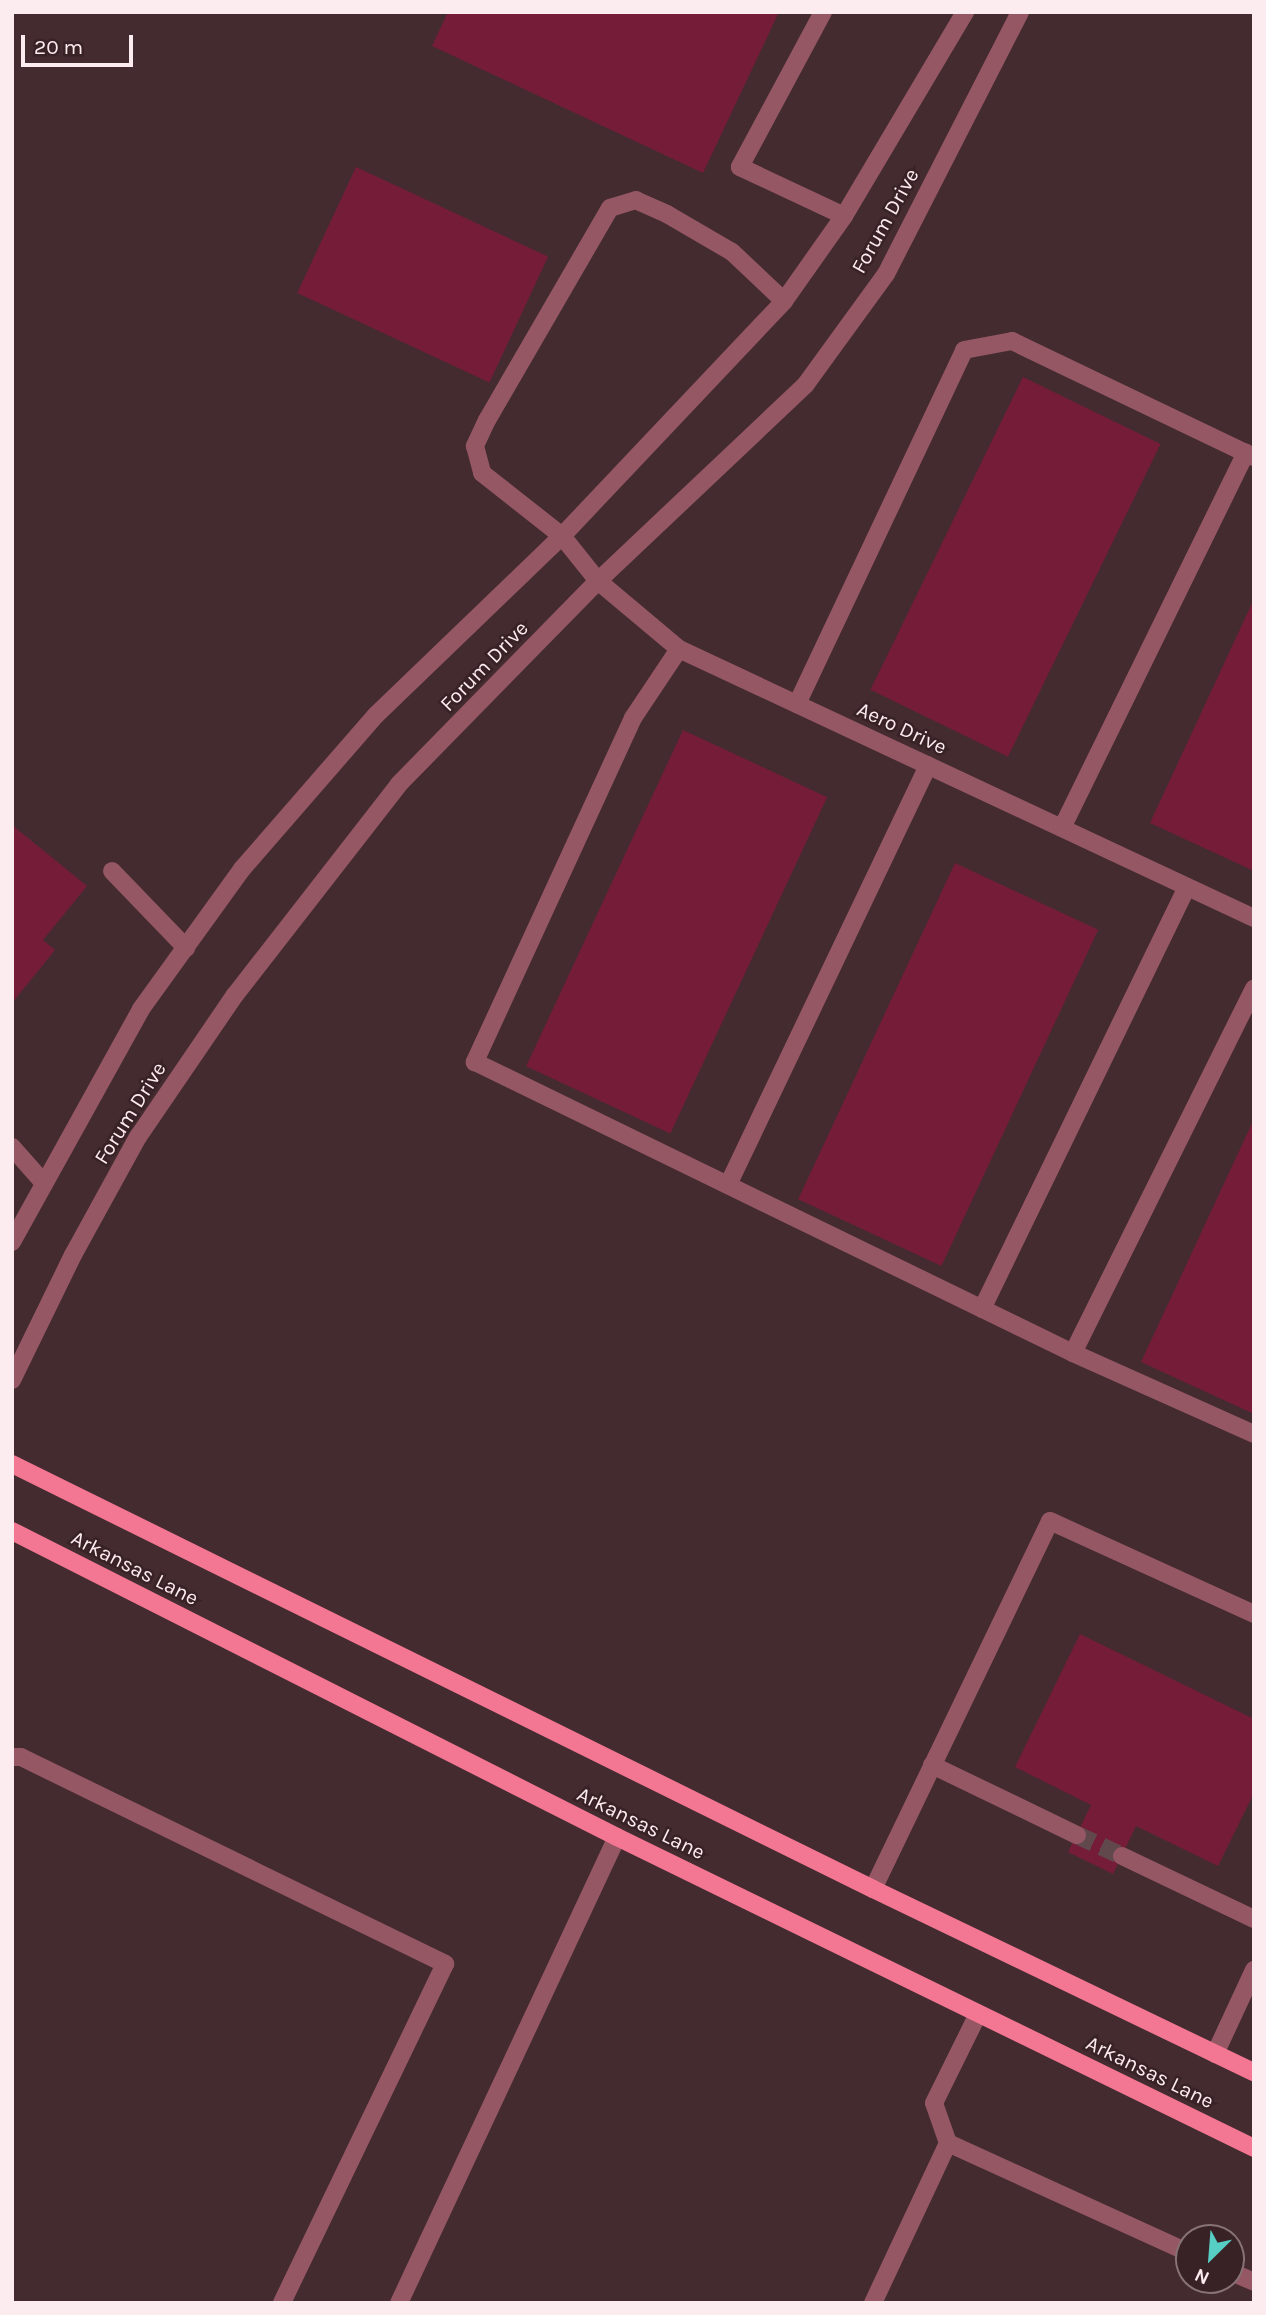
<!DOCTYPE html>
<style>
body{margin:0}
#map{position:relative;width:1266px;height:2315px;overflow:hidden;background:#442b30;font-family:Karla,sans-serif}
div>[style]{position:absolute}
.building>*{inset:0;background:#751d38;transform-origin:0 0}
.minor-tunnel>*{height:18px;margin-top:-9px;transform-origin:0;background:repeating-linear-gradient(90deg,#60484d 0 18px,transparent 0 27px)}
.minor>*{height:18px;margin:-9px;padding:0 9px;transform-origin:9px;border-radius:9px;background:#955764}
.major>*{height:18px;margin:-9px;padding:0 9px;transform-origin:9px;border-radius:9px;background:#f37692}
span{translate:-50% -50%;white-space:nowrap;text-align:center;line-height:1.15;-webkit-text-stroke:5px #392226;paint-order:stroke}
.street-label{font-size:21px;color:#fdecef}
.frame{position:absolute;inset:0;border:14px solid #fdecef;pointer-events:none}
.north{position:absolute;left:1175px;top:2224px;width:70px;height:70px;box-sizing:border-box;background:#392226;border:2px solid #877376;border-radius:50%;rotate:205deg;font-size:19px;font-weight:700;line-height:28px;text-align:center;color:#fdecef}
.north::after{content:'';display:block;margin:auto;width:24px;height:32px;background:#56cec3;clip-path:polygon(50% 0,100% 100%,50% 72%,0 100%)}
.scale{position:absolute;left:21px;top:35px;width:112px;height:32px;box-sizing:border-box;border:4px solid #fdecef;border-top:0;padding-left:9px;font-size:21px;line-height:24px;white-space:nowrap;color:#fdecef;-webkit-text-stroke:5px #392226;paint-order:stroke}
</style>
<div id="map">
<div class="building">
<i style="clip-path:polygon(448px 12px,779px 12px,703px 173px,432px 46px)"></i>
<i style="left:356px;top:167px;width:212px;height:139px;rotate:25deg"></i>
<i style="left:1023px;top:377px;width:153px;height:348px;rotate:26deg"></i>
<i style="clip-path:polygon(1254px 599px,1254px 871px,1150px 823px)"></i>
<i style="left:683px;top:730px;width:159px;height:371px;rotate:25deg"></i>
<i style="clip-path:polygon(12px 825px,87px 886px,43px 940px,55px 950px,12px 1003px)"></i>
<i style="left:955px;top:863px;width:158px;height:371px;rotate:25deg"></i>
<i style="clip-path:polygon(1254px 1119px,1254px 1414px,1141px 1362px)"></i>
<i style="clip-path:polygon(1080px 1634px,1254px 1719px,1254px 1793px,1218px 1866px,1136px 1826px,1113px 1874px,1068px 1852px,1091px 1805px,1015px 1767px)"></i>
</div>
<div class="minor-tunnel">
<i style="left:1077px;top:1835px;width:50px;rotate:25deg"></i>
</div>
<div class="minor">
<i style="left:823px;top:12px;width:176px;rotate:118.2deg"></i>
<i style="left:740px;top:167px;width:115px;rotate:25.2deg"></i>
<i style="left:784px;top:301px;width:71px;rotate:-136.7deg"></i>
<i style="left:732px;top:252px;width:75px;rotate:-149.7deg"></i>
<i style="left:667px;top:214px;width:34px;rotate:-156deg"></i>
<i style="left:636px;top:200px;width:27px;rotate:163deg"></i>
<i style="left:610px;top:208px;width:245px;rotate:120.1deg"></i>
<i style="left:487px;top:420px;width:29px;rotate:115deg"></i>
<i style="left:475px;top:446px;width:28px;rotate:75deg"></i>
<i style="left:482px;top:473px;width:102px;rotate:38.2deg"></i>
<i style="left:562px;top:536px;width:58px;rotate:51.3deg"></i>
<i style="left:598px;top:581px;width:106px;rotate:40deg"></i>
<i style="left:679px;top:649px;width:635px;rotate:25.07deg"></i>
<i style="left:679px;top:649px;width:83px;rotate:123.7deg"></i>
<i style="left:633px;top:718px;width:379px;rotate:114.7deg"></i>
<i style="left:475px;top:1062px;width:665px;rotate:25.95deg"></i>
<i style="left:1073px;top:1353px;width:407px;rotate:-63.6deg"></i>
<i style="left:797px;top:704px;width:391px;rotate:-64.7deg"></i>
<i style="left:964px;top:350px;width:49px;rotate:-10.6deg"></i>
<i style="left:1012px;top:341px;width:268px;rotate:25.6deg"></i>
<i style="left:1062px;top:828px;width:418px;rotate:-63.9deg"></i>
<i style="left:112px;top:871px;width:107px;rotate:46.1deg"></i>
<i style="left:12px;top:1147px;width:47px;rotate:48.5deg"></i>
<i style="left:728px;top:1185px;width:465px;rotate:-64.5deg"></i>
<i style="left:12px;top:1242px;width:266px;rotate:-61deg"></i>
<i style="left:141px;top:1009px;width:173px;rotate:-54.2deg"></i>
<i style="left:242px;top:869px;width:204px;rotate:-49deg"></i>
<i style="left:376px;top:715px;width:258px;rotate:-43.9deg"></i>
<i style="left:562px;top:536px;width:323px;rotate:-46.6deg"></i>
<i style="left:784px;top:301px;width:104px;rotate:-54.8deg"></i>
<i style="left:844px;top:216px;width:237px;rotate:-59.3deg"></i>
<i style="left:982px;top:1309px;width:469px;rotate:-64.1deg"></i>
<i style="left:1073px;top:1353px;width:198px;rotate:24.1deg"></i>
<i style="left:12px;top:1380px;width:139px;rotate:-64deg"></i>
<i style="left:73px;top:1255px;width:135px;rotate:-61.2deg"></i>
<i style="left:138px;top:1137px;width:172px;rotate:-55.7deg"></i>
<i style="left:235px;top:995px;width:267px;rotate:-52.1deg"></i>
<i style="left:399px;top:784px;width:284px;rotate:-45.6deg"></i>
<i style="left:598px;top:581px;width:286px;rotate:-43.4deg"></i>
<i style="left:806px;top:384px;width:136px;rotate:-54deg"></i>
<i style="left:886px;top:274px;width:294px;rotate:-62.9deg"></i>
<i style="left:12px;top:1757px;width:9px"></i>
<i style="left:21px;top:1757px;width:472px;rotate:26deg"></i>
<i style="left:445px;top:1964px;width:376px;rotate:115.7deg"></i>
<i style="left:932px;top:1765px;width:161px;rotate:25.8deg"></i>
<i style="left:1122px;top:1856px;width:146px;rotate:25.5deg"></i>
<i style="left:873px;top:1889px;width:408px;rotate:-64.3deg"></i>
<i style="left:1050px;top:1521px;width:224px;rotate:24.5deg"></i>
<i style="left:1215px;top:2054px;width:93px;rotate:-65.1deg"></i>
<i style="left:948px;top:2143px;width:265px;rotate:24.5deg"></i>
<i style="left:1231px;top:2272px;width:25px;rotate:23deg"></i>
<i style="left:399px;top:2303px;width:514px;rotate:-64.93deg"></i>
<i style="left:873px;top:2303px;width:177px;rotate:-64.9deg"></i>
<i style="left:948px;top:2143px;width:42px;rotate:-109.3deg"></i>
<i style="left:934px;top:2103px;width:99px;rotate:-63.7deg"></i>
</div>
<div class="major">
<i style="left:12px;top:1464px;width:960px;rotate:26.27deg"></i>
<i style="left:873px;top:1889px;width:423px;rotate:25.7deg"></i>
<i style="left:12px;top:1531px;width:678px;rotate:26.83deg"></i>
<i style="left:617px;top:1837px;width:709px;rotate:26.02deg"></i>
</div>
<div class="street-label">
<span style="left:885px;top:221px;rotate:-61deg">Forum Drive</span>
<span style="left:484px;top:666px;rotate:-46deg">Forum Drive</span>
<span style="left:902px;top:728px;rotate:25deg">Aero Drive</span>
<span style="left:130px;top:1113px;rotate:-58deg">Forum Drive</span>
<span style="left:135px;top:1568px;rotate:27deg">Arkansas Lane</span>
<span style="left:641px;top:1823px;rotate:26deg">Arkansas Lane</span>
<span style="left:1150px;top:2072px;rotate:26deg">Arkansas Lane</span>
</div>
<div class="frame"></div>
<div class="north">N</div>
<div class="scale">20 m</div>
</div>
